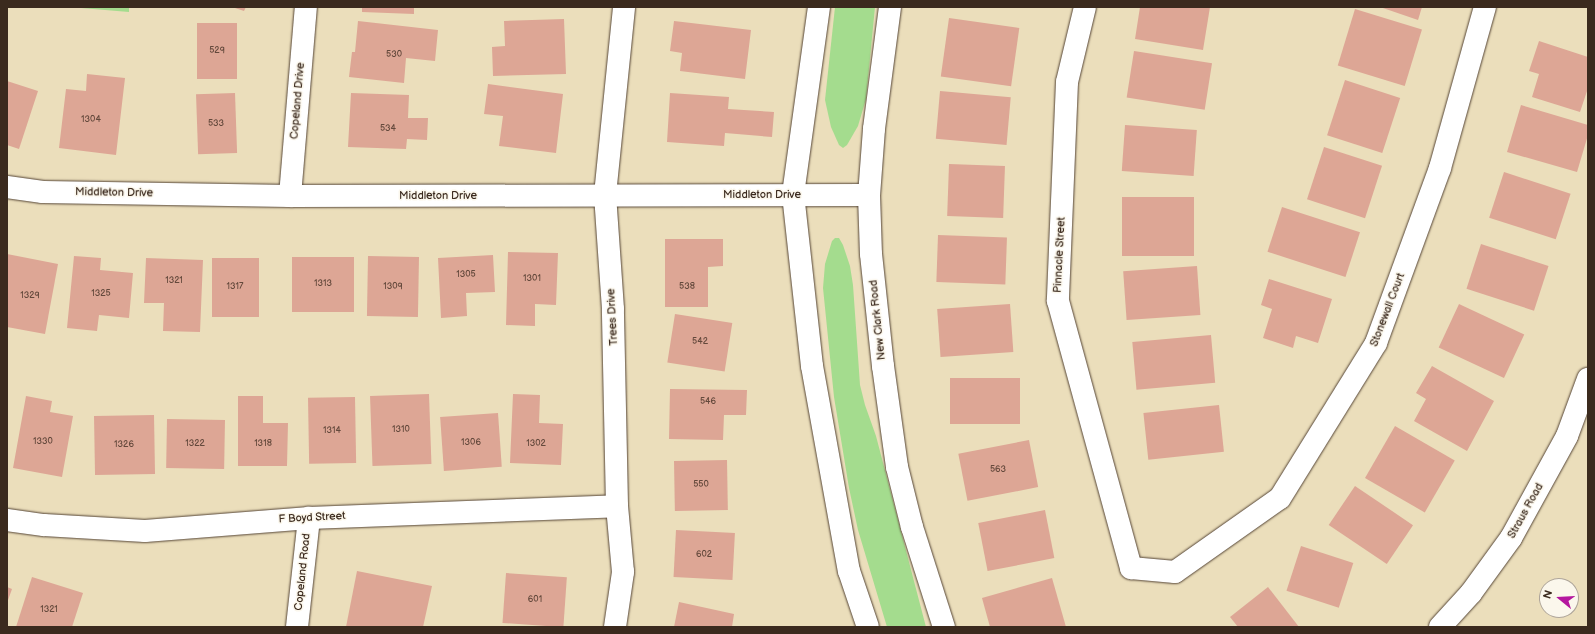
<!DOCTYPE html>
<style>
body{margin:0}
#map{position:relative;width:1595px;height:634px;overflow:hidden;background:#ebdebb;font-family:"Balsamiq Sans",sans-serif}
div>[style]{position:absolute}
.green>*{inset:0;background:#a4dc8e}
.building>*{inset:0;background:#dda695;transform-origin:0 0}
.roads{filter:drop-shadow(0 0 1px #554536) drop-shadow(0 0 1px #554536)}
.minor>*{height:22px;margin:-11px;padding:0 11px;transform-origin:11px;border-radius:11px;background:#fff}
.tertiary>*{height:22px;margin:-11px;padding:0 11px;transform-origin:11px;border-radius:11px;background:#fff}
.secondary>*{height:22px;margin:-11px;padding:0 11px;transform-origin:11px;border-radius:11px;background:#fff}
span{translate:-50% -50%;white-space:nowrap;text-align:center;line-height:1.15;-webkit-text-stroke:3px #fbf7ec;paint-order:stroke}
.number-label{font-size:9px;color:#64493c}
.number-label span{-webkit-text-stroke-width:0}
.street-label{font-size:11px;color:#3b2a1e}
.frame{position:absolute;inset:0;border:8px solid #3b2a1e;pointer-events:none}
.north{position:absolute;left:1539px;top:578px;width:40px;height:40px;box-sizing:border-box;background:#fbf7ec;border:1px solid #aea59a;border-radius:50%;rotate:288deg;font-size:11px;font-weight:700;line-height:16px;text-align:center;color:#3b2a1e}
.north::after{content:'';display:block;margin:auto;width:14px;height:18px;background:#b5179e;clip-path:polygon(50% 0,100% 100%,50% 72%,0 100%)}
</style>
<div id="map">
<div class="green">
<i style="clip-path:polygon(69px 7px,129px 7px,129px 12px)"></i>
<i style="clip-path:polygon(835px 7px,875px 7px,866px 99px,858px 126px,847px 145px,843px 148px,839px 145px,831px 127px,825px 100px)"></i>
<i style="clip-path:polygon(835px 238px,839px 238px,843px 245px,850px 266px,853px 285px,860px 385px,865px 405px,876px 436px,926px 627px,887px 627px,858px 530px,849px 488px,834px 397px,823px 288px,825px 264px,832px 241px)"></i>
</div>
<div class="building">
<i style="clip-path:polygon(232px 7px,246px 7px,244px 11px)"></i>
<i style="clip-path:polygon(362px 7px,414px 7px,414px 14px,362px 12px)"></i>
<i style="clip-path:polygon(1140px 7px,1210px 7px,1203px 50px,1135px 39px)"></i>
<i style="clip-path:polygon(1380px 7px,1422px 7px,1418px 20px)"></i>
<i style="left:1355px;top:9px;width:70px;height:59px;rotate:17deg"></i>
<i style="left:949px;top:18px;width:71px;height:59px;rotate:8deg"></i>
<i style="clip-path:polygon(564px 19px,566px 74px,493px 76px,492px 47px,505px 46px,504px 21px)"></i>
<i style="clip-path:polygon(358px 21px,438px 30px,435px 61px,406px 58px,404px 83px,349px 77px,352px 52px,355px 52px)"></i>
<i style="clip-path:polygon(674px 21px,751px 30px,745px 79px,680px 71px,682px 53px,670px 51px)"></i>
<i style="left:197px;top:23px;width:40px;height:56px"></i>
<i style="clip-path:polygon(1539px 41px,1588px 57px,1588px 88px,1580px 112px,1532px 97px,1539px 74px,1529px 71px)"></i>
<i style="left:1134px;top:51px;width:79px;height:47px;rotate:9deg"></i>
<i style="clip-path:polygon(87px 74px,125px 78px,116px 155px,59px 148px,66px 89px,86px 91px)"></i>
<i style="left:1345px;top:80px;width:58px;height:58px;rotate:18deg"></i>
<i style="clip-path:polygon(7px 81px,38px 91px,19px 149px,7px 145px)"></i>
<i style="clip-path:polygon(488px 84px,563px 94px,556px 153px,499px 146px,503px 116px,484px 114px)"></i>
<i style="left:940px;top:91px;width:71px;height:48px;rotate:5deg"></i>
<i style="left:235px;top:93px;width:60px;height:39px;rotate:88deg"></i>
<i style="clip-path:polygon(351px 93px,409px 95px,408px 118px,428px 118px,427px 140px,407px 139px,406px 149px,348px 147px)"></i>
<i style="clip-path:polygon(670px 93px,729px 97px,728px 109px,774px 112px,772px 137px,725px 133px,724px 146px,667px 142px)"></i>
<i style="clip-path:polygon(1521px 105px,1588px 125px,1588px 135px,1577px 172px,1507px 152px)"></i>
<i style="left:1125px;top:125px;width:72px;height:46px;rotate:4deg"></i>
<i style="left:1324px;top:147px;width:61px;height:55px;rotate:18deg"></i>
<i style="left:949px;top:164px;width:56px;height:52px;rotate:2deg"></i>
<i style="left:1504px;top:172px;width:70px;height:48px;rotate:18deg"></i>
<i style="left:1122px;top:197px;width:72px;height:59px"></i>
<i style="left:1282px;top:207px;width:82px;height:47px;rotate:18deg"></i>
<i style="left:938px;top:235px;width:69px;height:47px;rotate:2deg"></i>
<i style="clip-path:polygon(665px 239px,723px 239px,723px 266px,708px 267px,708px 307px,665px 307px)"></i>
<i style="left:1481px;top:244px;width:71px;height:47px;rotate:18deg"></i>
<i style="clip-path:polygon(508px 252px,558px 253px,556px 305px,535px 304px,535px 326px,506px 325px)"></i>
<i style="clip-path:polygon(7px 254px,58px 264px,45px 334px,7px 327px)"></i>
<i style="clip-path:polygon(493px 255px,495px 292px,466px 293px,467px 316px,441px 318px,438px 258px)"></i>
<i style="clip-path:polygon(74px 256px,101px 258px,100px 270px,133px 273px,129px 318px,99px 315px,97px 331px,67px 328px)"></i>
<i style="left:368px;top:256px;width:51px;height:60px;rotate:1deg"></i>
<i style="left:292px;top:257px;width:62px;height:55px"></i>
<i style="clip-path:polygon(146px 258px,203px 260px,200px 332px,163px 331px,164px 303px,144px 303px)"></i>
<i style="left:212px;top:258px;width:47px;height:59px"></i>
<i style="left:1197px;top:266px;width:49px;height:74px;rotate:86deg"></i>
<i style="clip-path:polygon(1269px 279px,1332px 299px,1318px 343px,1296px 336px,1293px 348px,1263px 338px,1272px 309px,1261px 305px)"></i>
<i style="left:1010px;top:304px;width:48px;height:73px;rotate:86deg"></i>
<i style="left:1459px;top:304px;width:72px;height:48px;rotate:25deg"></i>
<i style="left:675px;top:314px;width:58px;height:49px;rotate:9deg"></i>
<i style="left:1211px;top:335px;width:48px;height:79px;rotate:85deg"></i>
<i style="clip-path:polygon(1432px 366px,1494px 401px,1467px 451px,1414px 421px,1426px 399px,1416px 393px)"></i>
<i style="left:950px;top:378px;width:70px;height:46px"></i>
<i style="clip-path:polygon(670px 389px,747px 390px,746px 415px,724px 415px,723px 440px,669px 439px)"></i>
<i style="left:429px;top:394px;width:70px;height:59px;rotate:88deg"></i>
<i style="clip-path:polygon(513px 394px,540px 395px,539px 423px,563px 424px,561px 465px,510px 463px)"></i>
<i style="clip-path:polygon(26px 396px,52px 401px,50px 412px,73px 416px,62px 477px,13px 468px)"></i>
<i style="clip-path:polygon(238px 396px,263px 396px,263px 423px,288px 423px,287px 466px,238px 466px)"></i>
<i style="left:355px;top:397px;width:66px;height:47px;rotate:89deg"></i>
<i style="left:1219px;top:405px;width:47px;height:76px;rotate:84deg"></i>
<i style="left:498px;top:413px;width:54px;height:58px;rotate:86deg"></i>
<i style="left:154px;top:415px;width:59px;height:60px;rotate:89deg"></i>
<i style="left:167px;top:419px;width:58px;height:49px;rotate:1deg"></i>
<i style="left:1395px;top:426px;width:69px;height:60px;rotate:30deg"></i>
<i style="left:1029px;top:440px;width:48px;height:72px;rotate:79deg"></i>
<i style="left:727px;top:460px;width:50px;height:53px;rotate:89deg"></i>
<i style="left:1355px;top:486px;width:70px;height:47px;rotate:34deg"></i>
<i style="left:1045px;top:510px;width:49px;height:68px;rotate:79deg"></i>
<i style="left:676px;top:530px;width:59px;height:47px;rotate:3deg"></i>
<i style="left:1301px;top:546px;width:55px;height:47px;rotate:18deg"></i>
<i style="clip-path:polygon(357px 571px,432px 586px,423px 627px,346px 627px)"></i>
<i style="left:506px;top:573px;width:61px;height:50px;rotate:4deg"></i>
<i style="clip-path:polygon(32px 577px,83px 593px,72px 627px,16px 627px)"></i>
<i style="clip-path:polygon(1052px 578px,1066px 627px,990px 627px,982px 598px)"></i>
<i style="clip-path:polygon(7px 587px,12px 589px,7px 603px)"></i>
<i style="clip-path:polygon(1268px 587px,1299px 627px,1238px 627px,1230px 617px)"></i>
<i style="clip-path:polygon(679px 602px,734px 614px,732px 627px,674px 627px)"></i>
</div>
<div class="roads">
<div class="minor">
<i style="left:1085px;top:7px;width:77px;rotate:103.5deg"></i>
<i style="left:1067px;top:82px;width:219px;rotate:92.4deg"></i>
<i style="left:1058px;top:301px;width:277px;rotate:74.7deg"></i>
<i style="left:1131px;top:568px;width:44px;rotate:5.2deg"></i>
<i style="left:1175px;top:572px;width:128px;rotate:-35.2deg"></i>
<i style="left:1280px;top:498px;width:182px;rotate:-58.2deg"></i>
<i style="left:1376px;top:343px;width:186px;rotate:-69.9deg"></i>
<i style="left:1440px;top:168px;width:167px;rotate:-74.4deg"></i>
<i style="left:7px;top:187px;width:36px;rotate:8deg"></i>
<i style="left:43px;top:192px;width:247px;rotate:0.9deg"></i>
<i style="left:290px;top:196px;width:579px;rotate:-0.1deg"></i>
<i style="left:290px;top:196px;width:190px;rotate:-85.2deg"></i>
<i style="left:7px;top:520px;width:37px;rotate:8deg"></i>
<i style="left:44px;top:525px;width:101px;rotate:3.4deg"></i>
<i style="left:145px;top:531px;width:165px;rotate:-4.5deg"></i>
<i style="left:309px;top:518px;width:308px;rotate:-2.2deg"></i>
<i style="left:297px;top:627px;width:110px;rotate:-83.7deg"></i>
<i style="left:615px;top:627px;width:56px;rotate:-81.7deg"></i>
<i style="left:623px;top:572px;width:66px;rotate:-95.2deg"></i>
<i style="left:617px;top:506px;width:197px;rotate:-91.2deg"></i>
<i style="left:613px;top:309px;width:114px;rotate:-94deg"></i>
<i style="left:605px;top:195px;width:189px;rotate:-84.2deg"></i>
</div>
<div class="tertiary">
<i style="left:1440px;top:627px;width:46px;rotate:-47.6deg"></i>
<i style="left:1471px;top:593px;width:68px;rotate:-54deg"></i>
<i style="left:1511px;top:538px;width:116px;rotate:-61.2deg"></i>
<i style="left:1567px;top:436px;width:61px;rotate:-69.8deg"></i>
</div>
<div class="secondary">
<i style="left:819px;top:7px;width:189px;rotate:97.9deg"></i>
<i style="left:793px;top:194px;width:173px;rotate:83.7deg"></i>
<i style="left:812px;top:366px;width:208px;rotate:79.8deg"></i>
<i style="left:849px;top:571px;width:59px;rotate:71.3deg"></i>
<i style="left:890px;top:7px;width:123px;rotate:97.5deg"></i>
<i style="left:874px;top:129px;width:66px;rotate:94.3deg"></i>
<i style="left:869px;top:195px;width:59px;rotate:88.1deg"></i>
<i style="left:871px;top:254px;width:113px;rotate:83.9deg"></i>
<i style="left:883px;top:366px;width:102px;rotate:82.1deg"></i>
<i style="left:897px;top:467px;width:62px;rotate:76deg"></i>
<i style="left:912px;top:527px;width:105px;rotate:72.3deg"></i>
</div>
</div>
<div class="number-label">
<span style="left:217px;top:51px">529</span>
<span style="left:394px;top:55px">530</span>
<span style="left:91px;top:120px">1304</span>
<span style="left:216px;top:124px">533</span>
<span style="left:388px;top:129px">534</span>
<span style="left:466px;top:275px">1305</span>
<span style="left:532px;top:279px">1301</span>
<span style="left:174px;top:281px">1321</span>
<span style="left:323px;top:284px">1313</span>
<span style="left:235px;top:287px">1317</span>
<span style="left:393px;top:287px">1309</span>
<span style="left:687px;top:287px">538</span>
<span style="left:101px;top:294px">1325</span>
<span style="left:30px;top:296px">1329</span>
<span style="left:700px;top:342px">542</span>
<span style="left:708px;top:402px">546</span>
<span style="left:401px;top:430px">1310</span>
<span style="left:332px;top:431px">1314</span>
<span style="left:43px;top:442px">1330</span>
<span style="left:471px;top:443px">1306</span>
<span style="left:195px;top:444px">1322</span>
<span style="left:263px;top:444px">1318</span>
<span style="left:536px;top:444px">1302</span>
<span style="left:124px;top:445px">1326</span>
<span style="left:998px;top:470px">563</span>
<span style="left:701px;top:485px">550</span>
<span style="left:704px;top:555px">602</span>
<span style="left:535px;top:600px">601</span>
<span style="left:49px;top:610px">1321</span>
</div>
<div class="street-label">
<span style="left:298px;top:101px;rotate:-85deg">Copeland Drive</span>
<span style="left:114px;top:193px;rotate:1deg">Middleton Drive</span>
<span style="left:762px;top:195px">Middleton Drive</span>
<span style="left:438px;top:196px">Middleton Drive</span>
<span style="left:1060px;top:255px;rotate:-87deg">Pinnacle Street</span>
<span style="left:1388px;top:310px;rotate:-69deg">Stonewall Court</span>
<span style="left:613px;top:317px;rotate:-93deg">Trees Drive</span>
<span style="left:878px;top:320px;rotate:-96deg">New Clark Road</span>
<span style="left:1526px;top:511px;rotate:-61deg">Straus Road</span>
<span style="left:312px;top:518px;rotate:-3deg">F Boyd Street</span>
<span style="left:303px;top:572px;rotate:-84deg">Copeland Road</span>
</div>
<div class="frame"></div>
<div class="north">N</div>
</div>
